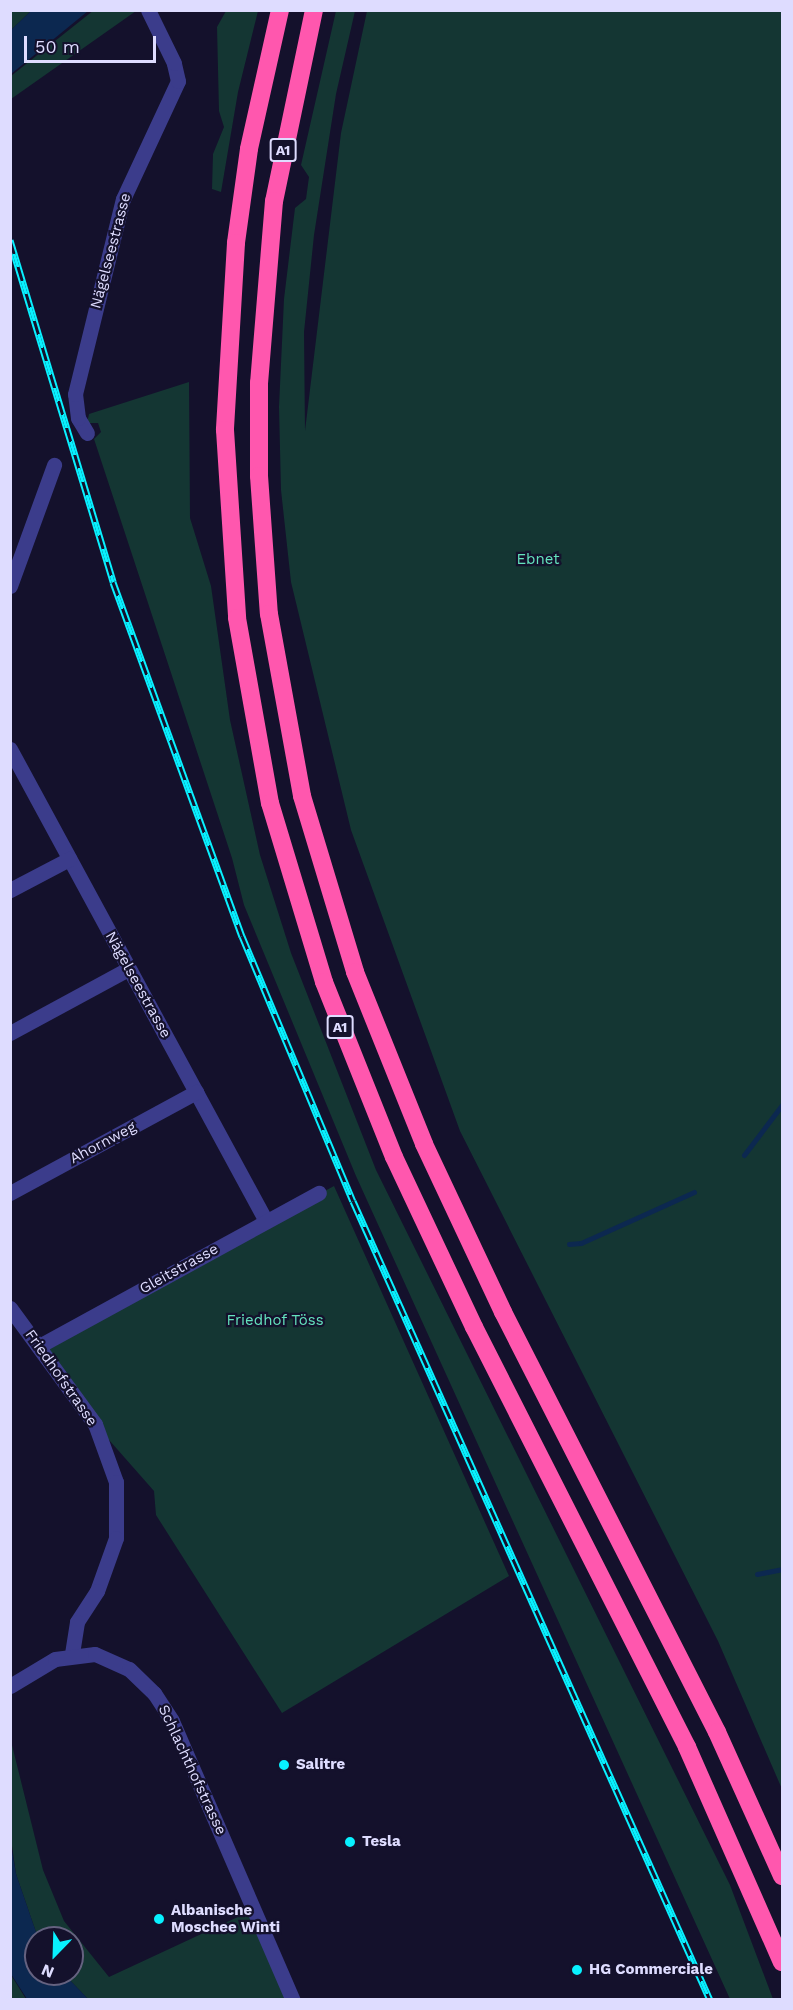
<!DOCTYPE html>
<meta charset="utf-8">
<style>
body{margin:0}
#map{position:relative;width:793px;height:2010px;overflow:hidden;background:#14112c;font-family:"Work Sans",sans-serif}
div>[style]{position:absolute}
.green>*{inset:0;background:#143633}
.water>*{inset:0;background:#0c2850}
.stream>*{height:5px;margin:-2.5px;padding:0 2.5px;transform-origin:2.5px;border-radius:2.5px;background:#0c2850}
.minor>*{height:15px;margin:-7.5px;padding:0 7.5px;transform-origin:7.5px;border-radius:7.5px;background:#3b3c8b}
.highway>*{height:18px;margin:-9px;padding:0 9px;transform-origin:9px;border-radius:9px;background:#ff57ae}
.rail>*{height:7px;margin-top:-3.5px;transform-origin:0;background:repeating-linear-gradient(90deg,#14112c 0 14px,#08f1ff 0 28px);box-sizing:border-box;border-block:2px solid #08f1ff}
.dots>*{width:16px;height:16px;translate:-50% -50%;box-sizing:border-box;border:3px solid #14112c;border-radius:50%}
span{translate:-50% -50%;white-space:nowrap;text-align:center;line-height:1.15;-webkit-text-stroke:4.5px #14112c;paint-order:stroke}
.shield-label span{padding:2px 4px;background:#14112c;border:2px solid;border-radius:4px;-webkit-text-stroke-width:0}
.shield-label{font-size:14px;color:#dedcff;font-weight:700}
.street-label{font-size:15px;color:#dedcff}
.park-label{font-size:15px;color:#64e3be}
.poi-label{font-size:15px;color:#dedcff;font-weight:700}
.left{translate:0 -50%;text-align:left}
.frame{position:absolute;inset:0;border:12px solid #dedcff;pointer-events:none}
.north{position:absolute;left:24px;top:1926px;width:60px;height:60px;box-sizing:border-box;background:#14112c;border:2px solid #656280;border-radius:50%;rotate:203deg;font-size:16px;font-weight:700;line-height:24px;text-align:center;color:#dedcff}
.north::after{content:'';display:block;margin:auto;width:21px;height:27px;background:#08f1ff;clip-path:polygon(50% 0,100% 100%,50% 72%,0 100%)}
.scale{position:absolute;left:24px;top:36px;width:132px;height:27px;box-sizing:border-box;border:3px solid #dedcff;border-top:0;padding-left:8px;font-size:18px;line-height:21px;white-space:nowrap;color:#dedcff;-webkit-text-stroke:4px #14112c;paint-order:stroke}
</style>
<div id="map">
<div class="green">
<i style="clip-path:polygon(11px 10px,31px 10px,31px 11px,11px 30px)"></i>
<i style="clip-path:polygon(94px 10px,136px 11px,11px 99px,11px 76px)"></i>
<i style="clip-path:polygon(226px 11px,258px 11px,238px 92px,221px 192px,212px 189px,213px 154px,224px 127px,219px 111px,217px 27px)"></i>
<i style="clip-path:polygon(336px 11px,355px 11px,336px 94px,314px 235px,304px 332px,305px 431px,341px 133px,367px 11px,782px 11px,782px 1789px,718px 1641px,460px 1131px,351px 830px,291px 582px,281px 490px,279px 407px,284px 299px,295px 208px,306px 199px,309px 177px,301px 165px)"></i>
<i style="clip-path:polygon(189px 382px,190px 518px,211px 586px,230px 720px,260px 855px,291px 953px,376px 1170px,730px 1885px,773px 1999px,730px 1999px,356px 1176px,244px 905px,232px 858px,94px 439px,101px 432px,98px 423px,87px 423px,89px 414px)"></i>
<i style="clip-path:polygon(334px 1186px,509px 1576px,282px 1713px,156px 1515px,154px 1491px,95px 1424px,40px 1346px)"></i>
<i style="clip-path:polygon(10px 1737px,43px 1870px,64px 1921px,109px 1977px,255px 1909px,293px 1999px,88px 1999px,64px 1974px,72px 1974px,72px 1938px,38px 1938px,16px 1874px,11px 1839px)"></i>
<i style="clip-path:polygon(11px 1975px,26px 1999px,11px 1999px)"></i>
</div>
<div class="water">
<i style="clip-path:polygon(31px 11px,88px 11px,11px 74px,11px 30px)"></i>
<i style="clip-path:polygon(10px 1839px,16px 1874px,38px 1938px,36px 1974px,64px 1974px,88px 1999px,27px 1999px,11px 1974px)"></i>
</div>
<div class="stream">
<i style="left:744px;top:1155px;width:63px;rotate:-52.8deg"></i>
<i style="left:569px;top:1244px;width:12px;rotate:-5deg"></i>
<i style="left:581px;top:1243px;width:124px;rotate:-24.3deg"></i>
<i style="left:757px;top:1574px;width:25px;rotate:-11deg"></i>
</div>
<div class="minor">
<i style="left:87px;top:433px;width:17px;rotate:-121deg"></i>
<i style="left:78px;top:418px;width:24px;rotate:-97deg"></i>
<i style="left:75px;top:394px;width:201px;rotate:-76.2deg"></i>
<i style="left:123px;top:199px;width:130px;rotate:-65deg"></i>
<i style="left:178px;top:81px;width:18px;rotate:-103deg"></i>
<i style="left:174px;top:63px;width:59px;rotate:-116.1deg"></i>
<i style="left:10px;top:586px;width:129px;rotate:-70deg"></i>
<i style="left:10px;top:749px;width:537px;rotate:61.53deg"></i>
<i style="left:10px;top:890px;width:67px;rotate:-27.7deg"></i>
<i style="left:10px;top:1033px;width:134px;rotate:-28.5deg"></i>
<i style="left:10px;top:1193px;width:212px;rotate:-28.5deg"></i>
<i style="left:10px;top:1308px;width:144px;rotate:53.8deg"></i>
<i style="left:95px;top:1424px;width:62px;rotate:70.1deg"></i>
<i style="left:116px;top:1482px;width:56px;rotate:90deg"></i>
<i style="left:116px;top:1538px;width:56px;rotate:109.7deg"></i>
<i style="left:97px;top:1591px;width:37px;rotate:123deg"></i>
<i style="left:77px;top:1622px;width:33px;rotate:99deg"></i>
<i style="left:39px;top:1346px;width:319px;rotate:-28.7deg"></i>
<i style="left:10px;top:1686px;width:52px;rotate:-31deg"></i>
<i style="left:55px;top:1659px;width:40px;rotate:-7.1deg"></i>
<i style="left:95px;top:1654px;width:37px;rotate:24deg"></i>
<i style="left:129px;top:1669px;width:35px;rotate:44deg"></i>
<i style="left:154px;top:1693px;width:33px;rotate:57deg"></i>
<i style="left:172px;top:1721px;width:304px;rotate:66.6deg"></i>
</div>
<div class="highway">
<i style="left:280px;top:10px;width:142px;rotate:102.6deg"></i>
<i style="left:249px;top:149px;width:95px;rotate:97.9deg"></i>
<i style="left:236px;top:243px;width:187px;rotate:93.4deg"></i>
<i style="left:225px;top:430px;width:188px;rotate:86.3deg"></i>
<i style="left:237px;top:618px;width:188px;rotate:79.9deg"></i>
<i style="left:270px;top:803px;width:187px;rotate:73.2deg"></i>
<i style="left:324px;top:982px;width:188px;rotate:68.2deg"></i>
<i style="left:394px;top:1157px;width:188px;rotate:64.8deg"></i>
<i style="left:474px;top:1327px;width:471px;rotate:63.1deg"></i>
<i style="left:687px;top:1747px;width:235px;rotate:66.2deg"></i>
<i style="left:314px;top:10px;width:195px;rotate:101.8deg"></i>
<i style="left:274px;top:201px;width:183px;rotate:94.7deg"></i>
<i style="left:259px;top:383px;width:93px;rotate:90deg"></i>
<i style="left:259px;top:476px;width:138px;rotate:85.9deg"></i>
<i style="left:269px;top:614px;width:185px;rotate:79.7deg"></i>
<i style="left:302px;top:796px;width:184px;rotate:73.2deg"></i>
<i style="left:355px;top:972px;width:185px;rotate:68.1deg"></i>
<i style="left:424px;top:1144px;width:186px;rotate:64.8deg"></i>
<i style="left:503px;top:1312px;width:471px;rotate:63deg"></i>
<i style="left:717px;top:1732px;width:158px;rotate:65.7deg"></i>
</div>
<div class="rail">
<i style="left:10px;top:240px;width:357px;rotate:73.2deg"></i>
<i style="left:113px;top:582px;width:377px;rotate:70deg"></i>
<i style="left:242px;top:936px;width:287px;rotate:67.3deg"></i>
<i style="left:353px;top:1201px;width:875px;rotate:65.92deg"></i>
</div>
<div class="dots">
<i style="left:284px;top:1765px;background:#08f1ff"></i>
<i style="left:350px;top:1842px;background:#08f1ff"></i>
<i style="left:159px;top:1919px;background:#08f1ff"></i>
<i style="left:577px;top:1970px;background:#08f1ff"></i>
</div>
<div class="shield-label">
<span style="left:283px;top:150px">A1</span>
<span style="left:340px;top:1027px">A1</span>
</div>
<div class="street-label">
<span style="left:111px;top:251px;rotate:-75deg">Nägelseestrasse</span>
<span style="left:138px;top:985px;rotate:61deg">Nägelseestrasse</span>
<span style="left:103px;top:1143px;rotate:-28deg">Ahornweg</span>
<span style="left:179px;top:1269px;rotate:-29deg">Gleitstrasse</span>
<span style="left:61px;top:1378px;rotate:55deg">Friedhofstrasse</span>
<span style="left:192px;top:1770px;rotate:65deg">Schlachthofstrasse</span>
</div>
<div class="park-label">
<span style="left:538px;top:560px">Ebnet</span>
<span style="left:275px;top:1321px">Friedhof Töss</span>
</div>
<div class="poi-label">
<span class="left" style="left:296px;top:1765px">Salitre</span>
<span class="left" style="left:362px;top:1842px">Tesla</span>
<span class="left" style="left:171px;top:1919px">Albanische<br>Moschee Winti</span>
<span class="left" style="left:589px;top:1970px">HG Commerciale</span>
</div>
<div class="frame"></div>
<div class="north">N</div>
<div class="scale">50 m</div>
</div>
